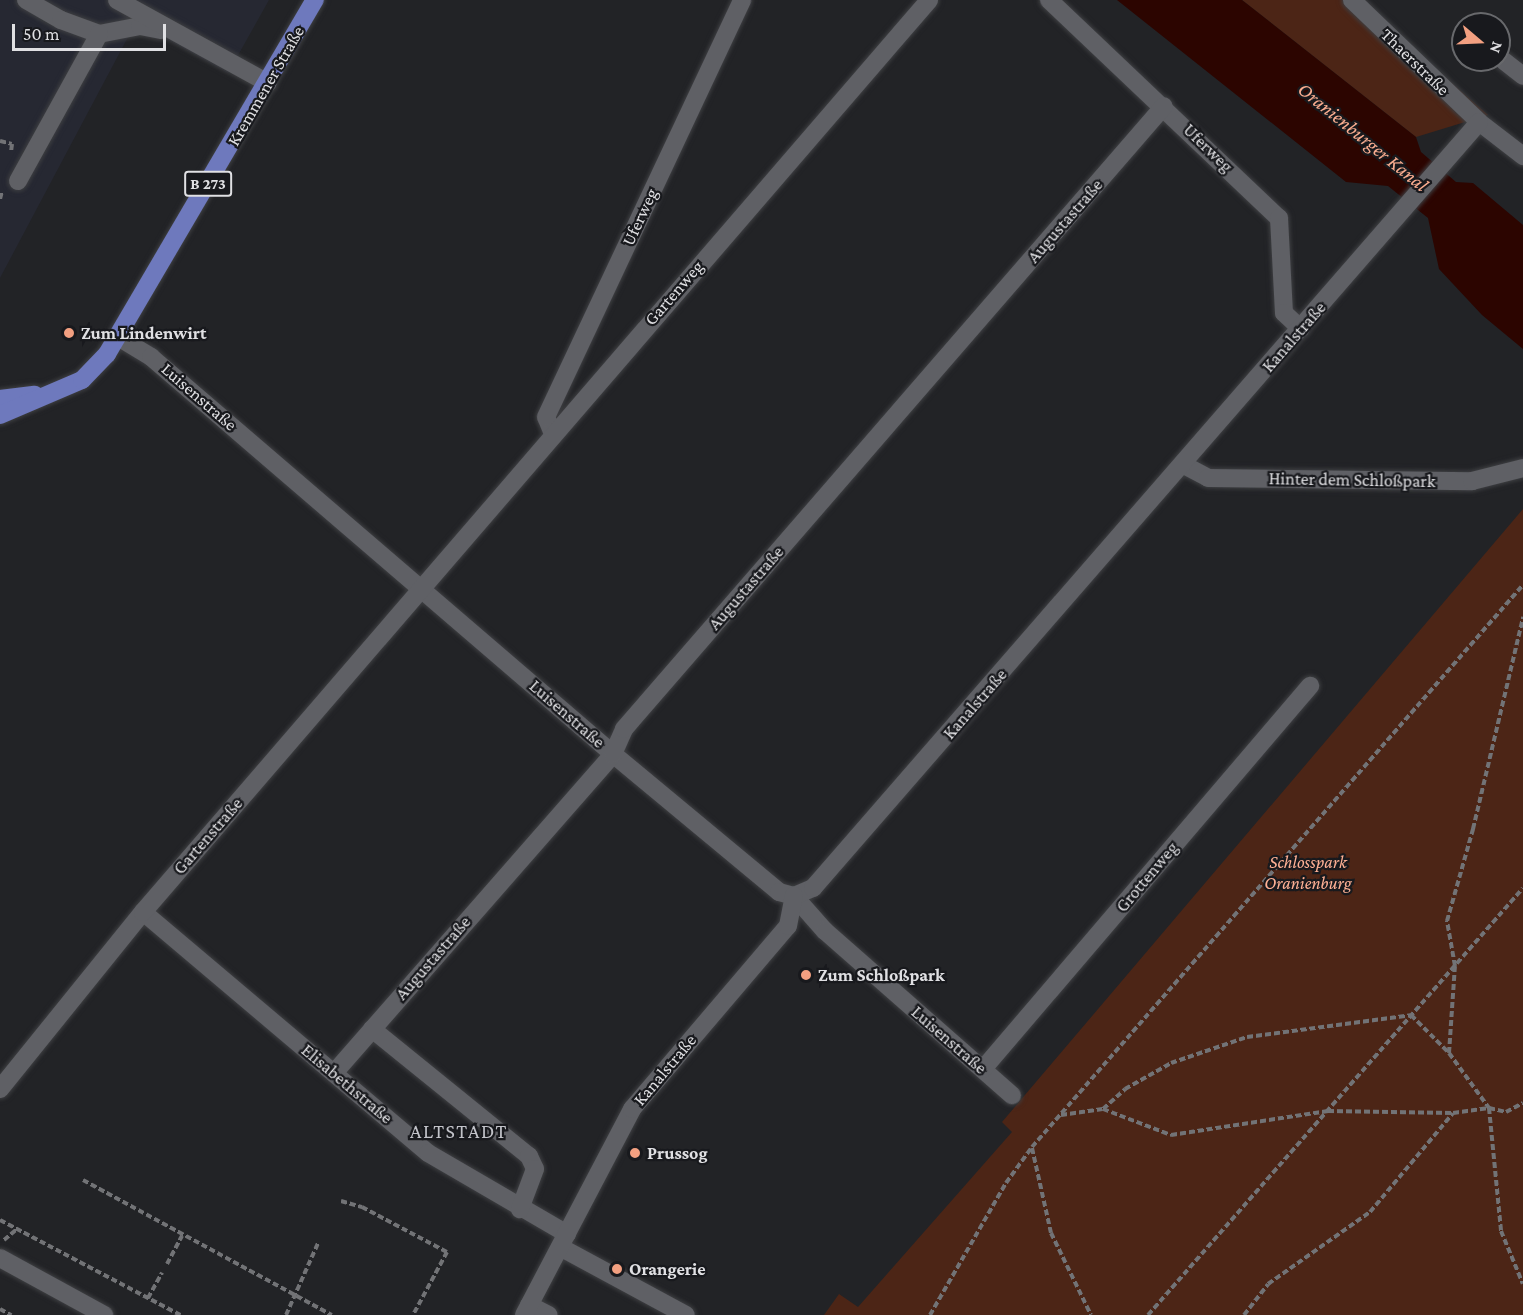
<!DOCTYPE html>
<meta charset="utf-8">
<style>
body{margin:0}
#map{position:relative;width:1523px;height:1315px;overflow:hidden;background:#222326;font-family:"Crimson Pro",serif}
div>[style]{position:absolute}
.built>*{inset:0;background:#262832}
.green>*{inset:0;background:#4c2516}
.water>*{inset:0;background:#2c0500}
.path>*{height:4px;margin-top:-2px;transform-origin:0;background:repeating-linear-gradient(90deg,#727376 0 6px,transparent 0 9px)}
.roads{filter:drop-shadow(0 0 2px #3e3f42) drop-shadow(0 0 2px #3e3f42)}
.minor>*{height:18px;margin:-9px;padding:0 9px;transform-origin:9px;border-radius:9px;background:#5f6065}
.major>*{height:18px;margin:-9px;padding:0 9px;transform-origin:9px;border-radius:9px;background:#6e79bd}
.dots>*{width:16px;height:16px;translate:-50% -50%;box-sizing:border-box;border:3px solid #18191d;border-radius:50%}
span{translate:-50% -50%;white-space:nowrap;text-align:center;line-height:1.15;-webkit-text-stroke:4.5px #18191d;paint-order:stroke}
.shield-label span{padding:2px 4px;background:#18191d;border:2px solid;border-radius:4px;-webkit-text-stroke-width:0}
.shield-label{font-size:16px;color:#e0e0e3;font-weight:700}
.street-label{font-size:18px;color:#e0e0e3}
.poi-label{font-size:18px;color:#e0e0e3;font-weight:700}
.left{translate:0 -50%;text-align:left}
.park-label{font-size:18px;color:#ffb195;font-style:italic}
.water-label{font-size:20px;color:#faad90;font-style:italic}
.neighbourhood-label{font-size:20px;color:#c2c3c9;letter-spacing:1.5px}
.north{position:absolute;left:1451px;top:12px;width:60px;height:60px;box-sizing:border-box;background:#18191d;border:2px solid #68696c;border-radius:50%;rotate:109deg;font-size:16px;font-weight:700;line-height:24px;text-align:center;color:#e0e0e3}
.north::after{content:'';display:block;margin:auto;width:21px;height:27px;background:#f3a081;clip-path:polygon(50% 0,100% 100%,50% 72%,0 100%)}
.scale{position:absolute;left:12px;top:24px;width:154px;height:27px;box-sizing:border-box;border:3px solid #e0e0e3;border-top:0;padding-left:8px;font-size:18px;line-height:21px;white-space:nowrap;color:#e0e0e3;-webkit-text-stroke:4px #18191d;paint-order:stroke}
</style>
<div id="map">
<div class="built">
<i style="clip-path:polygon(0 0,269px 0,228px 73px,136px 22px,0 278px)"></i>
</div>
<div class="green">
<i style="clip-path:polygon(1242px 0,1358px 0,1488px 115px,1416px 137px)"></i>
<i style="clip-path:polygon(1523px 509px,1523px 1315px,824px 1315px,839px 1294px,858px 1307px,1012px 1132px,1002px 1122px)"></i>
</div>
<div class="water">
<i style="clip-path:polygon(1117px 0,1242px 0,1416px 137px,1421px 152px,1456px 182px,1473px 183px,1523px 225px,1523px 349px,1482px 315px,1439px 269px,1428px 218px,1388px 186px,1346px 182px)"></i>
</div>
<div class="path">
<i style="left:0;top:141px;width:12px;rotate:14deg"></i>
<i style="left:12px;top:144px;width:8px;rotate:97deg"></i>
<i style="left:0;top:199px;width:8px;rotate:-76deg"></i>
<i style="left:1449px;top:1053px;width:87px;rotate:-86.1deg"></i>
<i style="left:1455px;top:966px;width:46px;rotate:-100.1deg"></i>
<i style="left:1447px;top:921px;width:96px;rotate:-74.2deg"></i>
<i style="left:1473px;top:829px;width:218px;rotate:-76.7deg"></i>
<i style="left:1103px;top:1109px;width:30px;rotate:-42deg"></i>
<i style="left:1125px;top:1089px;width:53px;rotate:-29.5deg"></i>
<i style="left:1171px;top:1063px;width:80px;rotate:-18.9deg"></i>
<i style="left:1247px;top:1037px;width:165px;rotate:-7.6deg"></i>
<i style="left:1411px;top:1015px;width:54px;rotate:45deg"></i>
<i style="left:1449px;top:1053px;width:68px;rotate:54deg"></i>
<i style="left:1489px;top:1108px;width:124px;rotate:84.4deg"></i>
<i style="left:1501px;top:1231px;width:57px;rotate:67.5deg"></i>
<i style="left:1061px;top:1115px;width:42px;rotate:-8.1deg"></i>
<i style="left:1103px;top:1109px;width:73px;rotate:20.9deg"></i>
<i style="left:1171px;top:1135px;width:159px;rotate:-8.7deg"></i>
<i style="left:1328px;top:1111px;width:125px;rotate:0.9deg"></i>
<i style="left:1453px;top:1113px;width:36px;rotate:-8deg"></i>
<i style="left:1489px;top:1108px;width:17px;rotate:13deg"></i>
<i style="left:1506px;top:1112px;width:19px;rotate:-28deg"></i>
<i style="left:1032px;top:1148px;width:87px;rotate:77.4deg"></i>
<i style="left:1051px;top:1233px;width:91px;rotate:64deg"></i>
<i style="left:83px;top:1180px;width:283px;rotate:28.5deg"></i>
<i style="left:341px;top:1201px;width:22px;rotate:16deg"></i>
<i style="left:362px;top:1207px;width:96px;rotate:27.9deg"></i>
<i style="left:447px;top:1252px;width:72px;rotate:118.4deg"></i>
<i style="left:0;top:1220px;width:204px;rotate:27.8deg"></i>
<i style="left:4px;top:1240px;width:17px;rotate:-40deg"></i>
<i style="left:167px;top:1264px;width:32px;rotate:-62deg"></i>
<i style="left:148px;top:1298px;width:29px;rotate:-61deg"></i>
<i style="left:0;top:1309px;width:13px;rotate:29deg"></i>
<i style="left:286px;top:1315px;width:79px;rotate:-66deg"></i>
<i style="left:930px;top:1315px;width:152px;rotate:-60.1deg"></i>
<i style="left:1006px;top:1183px;width:44px;rotate:-54.2deg"></i>
<i style="left:1032px;top:1147px;width:746px;rotate:-48.86deg"></i>
<i style="left:1148px;top:1315px;width:568px;rotate:-48.71deg"></i>
<i style="left:1244px;top:1315px;width:39px;rotate:-52deg"></i>
<i style="left:1268px;top:1284px;width:125px;rotate:-35.2deg"></i>
<i style="left:1370px;top:1212px;width:129px;rotate:-50deg"></i>
</div>
<div class="roads">
<div class="minor">
<i style="left:26px;top:0;width:40px;rotate:29.7deg"></i>
<i style="left:61px;top:20px;width:40px;rotate:20.2deg"></i>
<i style="left:99px;top:34px;width:42px;rotate:-11deg"></i>
<i style="left:140px;top:26px;width:21px;rotate:11deg"></i>
<i style="left:117px;top:0;width:172px;rotate:28.8deg"></i>
<i style="left:1049px;top:0;width:317px;rotate:43.5deg"></i>
<i style="left:1279px;top:218px;width:95px;rotate:87deg"></i>
<i style="left:1284px;top:313px;width:23px;rotate:43deg"></i>
<i style="left:1352px;top:0;width:176px;rotate:43.8deg"></i>
<i style="left:1479px;top:122px;width:56px;rotate:37.7deg"></i>
<i style="left:1504px;top:61px;width:24px;rotate:38deg"></i>
<i style="left:18px;top:181px;width:168px;rotate:-61.1deg"></i>
<i style="left:118px;top:337px;width:39px;rotate:31deg"></i>
<i style="left:151px;top:357px;width:609px;rotate:40.67deg"></i>
<i style="left:613px;top:754px;width:216px;rotate:39.7deg"></i>
<i style="left:779px;top:892px;width:16px;rotate:15deg"></i>
<i style="left:794px;top:896px;width:47px;rotate:48.5deg"></i>
<i style="left:825px;top:931px;width:249px;rotate:41.3deg"></i>
<i style="left:553px;top:434px;width:18px;rotate:-112deg"></i>
<i style="left:546px;top:417px;width:461px;rotate:-64.8deg"></i>
<i style="left:1184px;top:465px;width:27px;rotate:28deg"></i>
<i style="left:1208px;top:478px;width:264px;rotate:0.7deg"></i>
<i style="left:1472px;top:481px;width:53px;rotate:-14.3deg"></i>
<i style="left:794px;top:896px;width:21px;rotate:-23deg"></i>
<i style="left:813px;top:888px;width:1015px;rotate:-48.99deg"></i>
<i style="left:143px;top:912px;width:373px;rotate:40.2deg"></i>
<i style="left:428px;top:1153px;width:161px;rotate:30.2deg"></i>
<i style="left:372px;top:1029px;width:202px;rotate:39deg"></i>
<i style="left:529px;top:1156px;width:14px;rotate:65deg"></i>
<i style="left:535px;top:1169px;width:43px;rotate:110.6deg"></i>
<i style="left:983px;top:1069px;width:504px;rotate:-49.51deg"></i>
<i style="left:334px;top:1073px;width:424px;rotate:-48.8deg"></i>
<i style="left:613px;top:754px;width:27px;rotate:-66deg"></i>
<i style="left:624px;top:729px;width:824px;rotate:-49.08deg"></i>
<i style="left:0;top:1089px;width:228px;rotate:-51.1deg"></i>
<i style="left:143px;top:912px;width:1204px;rotate:-49.24deg"></i>
<i style="left:560px;top:1247px;width:143px;rotate:28.4deg"></i>
<i style="left:0;top:1258px;width:119px;rotate:28.7deg"></i>
<i style="left:529px;top:1305px;width:22px;rotate:27deg"></i>
<i style="left:524px;top:1315px;width:233px;rotate:-62.3deg"></i>
<i style="left:632px;top:1109px;width:240px;rotate:-49.6deg"></i>
<i style="left:788px;top:926px;width:31px;rotate:-79deg"></i>
</div>
<div class="major">
<i style="left:0;top:399px;width:35px;rotate:-7deg"></i>
<i style="left:0;top:415px;width:89px;rotate:-23.1deg"></i>
<i style="left:82px;top:380px;width:36px;rotate:-46deg"></i>
<i style="left:107px;top:354px;width:411px;rotate:-59.6deg"></i>
</div>
</div>
<div class="dots">
<i style="left:69px;top:333px;background:#f3a081"></i>
<i style="left:806px;top:975px;background:#f3a081"></i>
<i style="left:635px;top:1153px;background:#f3a081"></i>
<i style="left:617px;top:1269px;background:#f3a081"></i>
</div>
<div class="shield-label">
<span style="left:208px;top:184px">B 273</span>
</div>
<div class="street-label">
<span style="left:1415px;top:62px;rotate:44deg">Thaerstraße</span>
<span style="left:266px;top:86px;rotate:-60deg">Kremmener Straße</span>
<span style="left:1208px;top:148px;rotate:44deg">Uferweg</span>
<span style="left:640px;top:217px;rotate:-65deg">Uferweg</span>
<span style="left:1065px;top:221px;rotate:-49deg">Augustastraße</span>
<span style="left:674px;top:293px;rotate:-49deg">Gartenweg</span>
<span style="left:1294px;top:337px;rotate:-49deg">Kanalstraße</span>
<span style="left:199px;top:397px;rotate:41deg">Luisenstraße</span>
<span style="left:1352px;top:480px;rotate:1deg">Hinter dem Schloßpark</span>
<span style="left:746px;top:588px;rotate:-49deg">Augustastraße</span>
<span style="left:975px;top:704px;rotate:-49deg">Kanalstraße</span>
<span style="left:567px;top:714px;rotate:41deg">Luisenstraße</span>
<span style="left:208px;top:836px;rotate:-49deg">Gartenstraße</span>
<span style="left:1147px;top:877px;rotate:-50deg">Grottenweg</span>
<span style="left:433px;top:958px;rotate:-49deg">Augustastraße</span>
<span style="left:949px;top:1040px;rotate:41deg">Luisenstraße</span>
<span style="left:665px;top:1070px;rotate:-50deg">Kanalstraße</span>
<span style="left:347px;top:1084px;rotate:40deg">Elisabethstraße</span>
</div>
<div class="poi-label">
<span class="left" style="left:81px;top:333px">Zum Lindenwirt</span>
<span class="left" style="left:818px;top:975px">Zum Schloßpark</span>
<span class="left" style="left:647px;top:1153px">Prussog</span>
<span class="left" style="left:629px;top:1269px">Orangerie</span>
</div>
<div class="park-label">
<span style="left:1308px;top:873px">Schlosspark<br>Oranienburg</span>
</div>
<div class="water-label">
<span style="left:1363px;top:137px;rotate:39deg">Oranienburger Kanal</span>
</div>
<div class="neighbourhood-label">
<span style="left:459px;top:1131px">ALTSTADT</span>
</div>
<div class="north">N</div>
<div class="scale">50 m</div>
</div>
